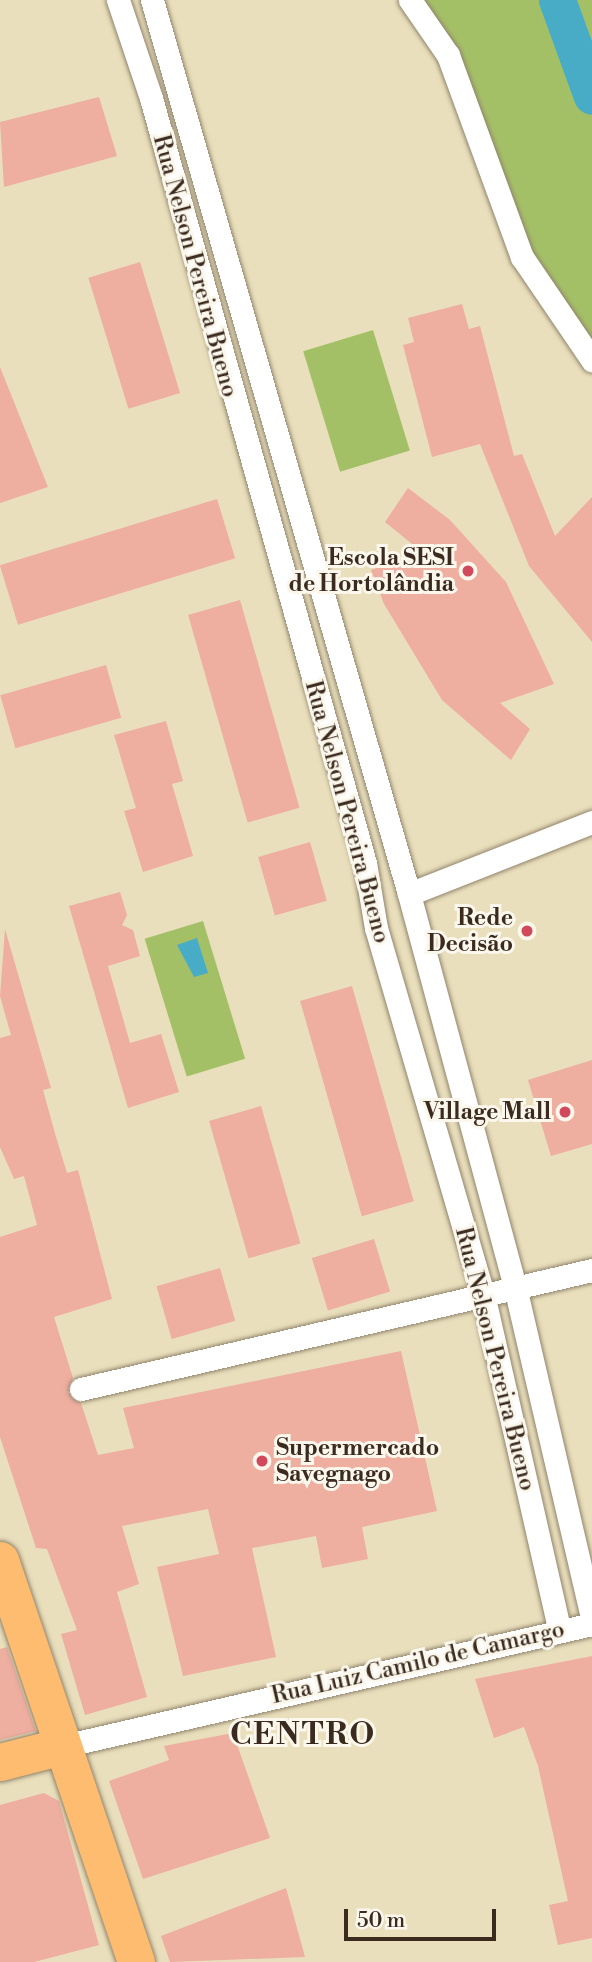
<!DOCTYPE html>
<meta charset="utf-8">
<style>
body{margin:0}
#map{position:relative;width:592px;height:1962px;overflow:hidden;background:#e9dfbc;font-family:"Libre Bodoni",serif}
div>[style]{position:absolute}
.green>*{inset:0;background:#a4c067;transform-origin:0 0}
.water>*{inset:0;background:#48acc7}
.river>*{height:37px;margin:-18.5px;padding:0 18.5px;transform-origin:18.5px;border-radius:18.5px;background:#48acc7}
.building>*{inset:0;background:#eeaea0;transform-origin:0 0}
.roads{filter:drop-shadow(0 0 2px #92846d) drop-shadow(0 0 2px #92846d)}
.minor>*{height:23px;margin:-11.5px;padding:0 11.5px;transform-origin:11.5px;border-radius:11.5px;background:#fff}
.primary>*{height:37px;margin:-18.5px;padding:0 18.5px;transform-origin:18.5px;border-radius:18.5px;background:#febc70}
.dots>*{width:19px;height:19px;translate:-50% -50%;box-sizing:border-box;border:4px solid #fbf7ec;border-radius:50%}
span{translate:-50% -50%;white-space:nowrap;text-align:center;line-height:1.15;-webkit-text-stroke:6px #fbf7ec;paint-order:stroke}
.street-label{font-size:23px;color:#3b2a1e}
.poi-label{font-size:23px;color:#3b2a1e;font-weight:700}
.right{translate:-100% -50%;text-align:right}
.left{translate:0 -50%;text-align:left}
.district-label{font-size:30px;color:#3b2a1e;font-weight:700;letter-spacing:2px}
.scale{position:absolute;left:344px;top:1909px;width:152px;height:32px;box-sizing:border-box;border:4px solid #3b2a1e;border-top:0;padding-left:9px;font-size:21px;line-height:24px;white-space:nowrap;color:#3b2a1e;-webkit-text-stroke:5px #fbf7ec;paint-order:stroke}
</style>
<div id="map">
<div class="green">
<i style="clip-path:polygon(417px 0,592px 0,592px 341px,529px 258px)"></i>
<i style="left:373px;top:330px;width:126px;height:73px;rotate:73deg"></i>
<i style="left:203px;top:921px;width:144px;height:61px;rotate:73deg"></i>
</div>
<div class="water">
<i style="clip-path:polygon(197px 938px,208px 973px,194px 977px,177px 945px)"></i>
</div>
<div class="river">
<i style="left:557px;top:0;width:102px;rotate:70deg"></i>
</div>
<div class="building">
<i style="clip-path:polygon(99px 97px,117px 156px,4px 187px,0 122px)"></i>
<i style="left:140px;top:262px;width:137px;height:54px;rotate:73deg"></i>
<i style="clip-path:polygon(462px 304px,469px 329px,480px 326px,514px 456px,522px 454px,555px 536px,592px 497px,592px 642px,529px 566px,480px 444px,432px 457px,403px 345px,414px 342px,408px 318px)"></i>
<i style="clip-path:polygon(0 367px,48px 487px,0 503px)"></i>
<i style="clip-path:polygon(408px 488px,450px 520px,506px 582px,554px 684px,500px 703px,530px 729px,511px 760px,442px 700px,384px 604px,371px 570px,422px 552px,385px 522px)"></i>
<i style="left:217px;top:499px;width:62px;height:227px;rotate:73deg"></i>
<i style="left:240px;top:600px;width:216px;height:54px;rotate:74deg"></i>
<i style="left:106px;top:665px;width:55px;height:110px;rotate:74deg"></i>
<i style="clip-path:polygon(166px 721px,183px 781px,172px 784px,193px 856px,143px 872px,124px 811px,136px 808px,114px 735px)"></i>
<i style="left:310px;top:842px;width:61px;height:54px;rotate:74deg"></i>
<i style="clip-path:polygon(120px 892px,127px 915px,122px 925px,133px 930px,140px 956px,108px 966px,130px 1043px,161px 1034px,179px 1092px,128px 1108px,69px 906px)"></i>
<i style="clip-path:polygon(5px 929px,51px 1088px,43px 1090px,56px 1137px,67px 1173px,78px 1170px,112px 1299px,54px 1317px,73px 1378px,68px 1393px,81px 1403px,98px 1455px,134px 1448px,123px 1408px,401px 1351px,437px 1511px,362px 1527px,368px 1559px,322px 1568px,316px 1536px,252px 1548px,276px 1657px,183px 1676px,157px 1567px,219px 1554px,208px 1509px,122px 1526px,139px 1584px,117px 1592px,147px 1697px,85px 1715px,61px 1634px,77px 1630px,47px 1549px,36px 1548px,0 1437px,0 1237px,37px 1225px,24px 1176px,14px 1179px,0 1147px,0 1038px,11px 1035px,0 996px)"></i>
<i style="left:352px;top:986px;width:224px;height:54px;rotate:74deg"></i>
<i style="clip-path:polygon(592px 1060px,592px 1144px,551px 1156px,528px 1080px)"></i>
<i style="left:261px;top:1106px;width:143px;height:54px;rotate:74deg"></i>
<i style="left:374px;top:1239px;width:55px;height:65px;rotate:73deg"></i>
<i style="left:220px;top:1268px;width:55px;height:66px;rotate:74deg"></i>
<i style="clip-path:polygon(7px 1647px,36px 1731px,0 1740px,0 1649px)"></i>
<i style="clip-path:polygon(592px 1656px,592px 1938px,558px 1945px,549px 1905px,568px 1901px,538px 1766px,524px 1727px,494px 1738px,475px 1679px)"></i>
<i style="clip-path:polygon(233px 1733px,270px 1838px,143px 1879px,109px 1781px,169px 1760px,164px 1746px)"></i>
<i style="clip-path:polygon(44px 1793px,59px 1801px,99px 1945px,34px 1962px,0 1962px,0 1805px)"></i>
<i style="clip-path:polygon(286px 1888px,305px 1957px,170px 1962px,161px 1936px)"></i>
</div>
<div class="roads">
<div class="minor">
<i style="left:118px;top:0;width:103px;rotate:71.4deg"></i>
<i style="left:151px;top:98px;width:794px;rotate:74.37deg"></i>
<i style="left:365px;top:863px;width:66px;rotate:80.4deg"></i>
<i style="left:376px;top:928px;width:385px;rotate:73.7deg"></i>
<i style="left:484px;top:1298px;width:339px;rotate:77.2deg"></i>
<i style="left:152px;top:0;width:930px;rotate:73.96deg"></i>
<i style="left:409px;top:894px;width:411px;rotate:74.9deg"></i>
<i style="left:516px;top:1291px;width:335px;rotate:76.9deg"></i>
<i style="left:410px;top:0;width:67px;rotate:55.4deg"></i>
<i style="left:448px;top:55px;width:215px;rotate:69.9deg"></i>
<i style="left:522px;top:257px;width:125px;rotate:55.8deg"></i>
<i style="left:409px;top:894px;width:197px;rotate:-21.5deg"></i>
<i style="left:81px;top:1389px;width:525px;rotate:-13.11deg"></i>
<i style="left:59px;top:1747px;width:547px;rotate:-12.99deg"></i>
</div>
<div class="primary">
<i style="left:0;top:1560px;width:424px;rotate:71.3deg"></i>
<i style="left:0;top:1762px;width:61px;rotate:-14.3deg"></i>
</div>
</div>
<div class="dots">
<i style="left:468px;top:571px;background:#d1495b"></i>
<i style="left:527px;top:931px;background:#d1495b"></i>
<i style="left:565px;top:1112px;background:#d1495b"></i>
<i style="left:262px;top:1461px;background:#d1495b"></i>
</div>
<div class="street-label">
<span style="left:195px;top:266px;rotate:75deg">Rua Nelson Pereira Bueno</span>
<span style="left:347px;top:812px;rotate:75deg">Rua Nelson Pereira Bueno</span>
<span style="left:495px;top:1359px;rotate:76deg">Rua Nelson Pereira Bueno</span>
<span style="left:418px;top:1663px;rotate:-13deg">Rua Luiz Camilo de Camargo</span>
</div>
<div class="poi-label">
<span class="right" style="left:454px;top:571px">Escola SESI<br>de Hortolândia</span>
<span class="right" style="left:513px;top:931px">Rede<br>Decisão</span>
<span class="right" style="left:551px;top:1112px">Village Mall</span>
<span class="left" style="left:276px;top:1461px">Supermercado<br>Savegnago</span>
</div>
<div class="district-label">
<span style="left:303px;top:1735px">CENTRO</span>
</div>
<div class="scale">50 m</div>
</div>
